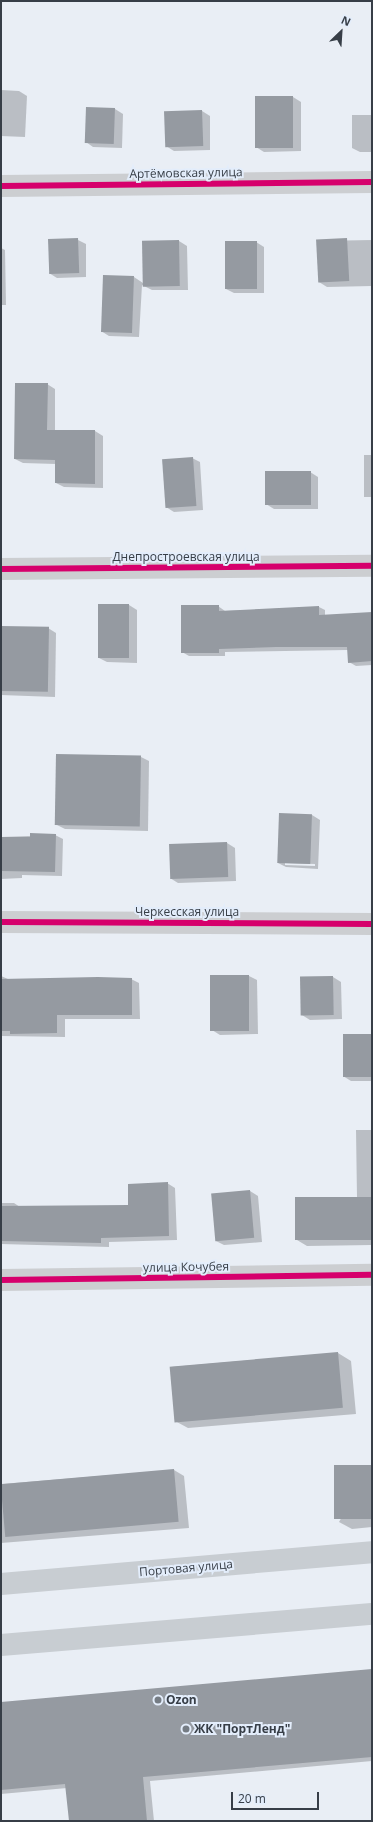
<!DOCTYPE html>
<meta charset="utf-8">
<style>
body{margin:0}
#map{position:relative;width:373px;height:1822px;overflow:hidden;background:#e9eef5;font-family:"Open Sans",sans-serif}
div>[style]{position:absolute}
.shadow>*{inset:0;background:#0003;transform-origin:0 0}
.building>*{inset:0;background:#959aa1;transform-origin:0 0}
.minor>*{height:22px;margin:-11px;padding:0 11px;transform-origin:11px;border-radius:11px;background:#ccced1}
.major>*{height:22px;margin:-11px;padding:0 11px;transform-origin:11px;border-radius:11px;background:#c8cdd2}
.cycleway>*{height:6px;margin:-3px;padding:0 3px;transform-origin:3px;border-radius:3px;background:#d6006c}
.dots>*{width:11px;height:11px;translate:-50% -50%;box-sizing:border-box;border:2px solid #e3edfb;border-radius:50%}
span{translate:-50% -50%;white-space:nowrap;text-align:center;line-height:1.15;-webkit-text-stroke:4px #e3edfb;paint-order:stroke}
.street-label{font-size:12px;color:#373e47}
.poi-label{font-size:12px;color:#373e47;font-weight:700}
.left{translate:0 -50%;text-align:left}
.frame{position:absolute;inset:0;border:2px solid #373e47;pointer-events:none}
.north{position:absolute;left:321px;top:12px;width:40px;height:40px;-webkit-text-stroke:3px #e3edfb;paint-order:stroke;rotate:25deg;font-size:11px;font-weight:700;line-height:16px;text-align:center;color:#373e47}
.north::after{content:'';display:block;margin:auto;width:14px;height:18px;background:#373e47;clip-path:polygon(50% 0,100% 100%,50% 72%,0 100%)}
.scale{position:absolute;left:231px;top:1792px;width:88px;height:18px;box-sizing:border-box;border:2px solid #373e47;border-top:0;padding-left:5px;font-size:12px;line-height:14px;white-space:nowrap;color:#373e47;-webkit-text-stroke:3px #e3edfb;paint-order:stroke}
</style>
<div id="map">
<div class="shadow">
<i style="clip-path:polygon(1px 90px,19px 91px,27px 96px,25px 137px,1px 136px)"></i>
<i style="clip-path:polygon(256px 97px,293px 97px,301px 102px,301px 151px,264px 152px,256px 147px)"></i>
<i style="clip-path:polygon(87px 108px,115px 109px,123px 114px,122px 148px,93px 147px,86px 142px)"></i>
<i style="clip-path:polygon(202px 111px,210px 116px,210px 150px,174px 151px,166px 146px)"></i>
<i style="clip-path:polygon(352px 115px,372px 115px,372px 152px,360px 152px,352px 148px)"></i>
<i style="clip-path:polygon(78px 240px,86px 244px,86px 277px,57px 278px,49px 273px)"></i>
<i style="clip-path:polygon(372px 240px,372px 286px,327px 287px,319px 282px,317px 241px)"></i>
<i style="clip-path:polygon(179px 241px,187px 246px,188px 290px,152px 290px,142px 285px,139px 337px,109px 336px,101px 331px,134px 277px,143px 283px)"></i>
<i style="clip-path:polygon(256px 242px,264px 247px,264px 293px,234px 293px,226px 289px)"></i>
<i style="clip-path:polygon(1px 248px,5px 250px,6px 305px,1px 305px)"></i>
<i style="clip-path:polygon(47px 384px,55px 389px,55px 431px,95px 431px,103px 436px,103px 488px,64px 487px,56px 483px,56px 464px,23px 463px,15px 459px)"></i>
<i style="left:364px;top:455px;width:8px;height:42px"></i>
<i style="clip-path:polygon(192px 458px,200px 462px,203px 510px,174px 512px,166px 507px)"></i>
<i style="clip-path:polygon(310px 472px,318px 477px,318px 509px,274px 509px,266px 504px)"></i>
<i style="clip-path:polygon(99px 605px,129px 605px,137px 610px,137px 663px,107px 662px,99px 658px)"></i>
<i style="clip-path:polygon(218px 606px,225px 611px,319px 607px,325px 610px,325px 616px,372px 613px,372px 665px,356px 666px,349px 662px,348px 650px,225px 652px,225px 656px,189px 656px,182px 652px)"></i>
<i style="clip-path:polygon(1px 627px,48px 628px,56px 633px,55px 697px,1px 695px)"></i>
<i style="clip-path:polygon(141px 757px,149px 761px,148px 831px,65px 829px,57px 825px)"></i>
<i style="clip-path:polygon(evenodd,312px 815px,320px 820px,318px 869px,286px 867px,278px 863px,312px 815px,285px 863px,315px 864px,315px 866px,285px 865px,285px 863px)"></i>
<i style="clip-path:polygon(55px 835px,63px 839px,62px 876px,22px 875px,22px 878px,1px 879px,1px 837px)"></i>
<i style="clip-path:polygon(227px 843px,235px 848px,236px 881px,178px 883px,170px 878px)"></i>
<i style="clip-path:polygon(1px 976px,8px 979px,131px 979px,139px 983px,140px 1019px,65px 1019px,65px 1037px,1px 1036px)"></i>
<i style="clip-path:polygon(249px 976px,257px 980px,258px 1034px,220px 1035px,212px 1030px)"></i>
<i style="clip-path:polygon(333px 977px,341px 982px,342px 1019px,310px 1020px,302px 1015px)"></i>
<i style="clip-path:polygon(372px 1035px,372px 1081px,351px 1081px,343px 1076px)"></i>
<i style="clip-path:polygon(356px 1130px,372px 1130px,372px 1245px,307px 1246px,297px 1240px,357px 1198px)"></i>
<i style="clip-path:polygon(167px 1183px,175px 1188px,177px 1240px,109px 1242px,109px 1247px,1px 1244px,1px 1203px,14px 1203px,20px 1207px,129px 1206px)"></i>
<i style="clip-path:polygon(250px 1191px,258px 1196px,262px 1242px,224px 1245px,216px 1241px)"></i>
<i style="clip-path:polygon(338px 1353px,351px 1361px,356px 1414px,188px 1428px,175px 1421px,171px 1367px)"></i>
<i style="clip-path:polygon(372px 1466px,372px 1527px,352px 1529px,339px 1522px)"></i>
<i style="clip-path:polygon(174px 1470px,184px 1476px,189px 1528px,1px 1543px,1px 1484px)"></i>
<i style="clip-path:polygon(372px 1670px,372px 1761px,150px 1781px,154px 1821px,70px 1821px,67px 1788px,1px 1794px,1px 1703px)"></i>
</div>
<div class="building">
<i style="left:255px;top:96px;width:38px;height:52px"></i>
<i style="left:86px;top:107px;width:29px;height:36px;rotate:2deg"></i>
<i style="left:202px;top:110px;width:36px;height:38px;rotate:88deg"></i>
<i style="left:78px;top:238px;width:35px;height:30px;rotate:88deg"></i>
<i style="left:347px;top:238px;width:43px;height:31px;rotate:87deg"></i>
<i style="left:179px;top:240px;width:46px;height:37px;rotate:89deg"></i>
<i style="left:225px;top:241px;width:32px;height:48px"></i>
<i style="left:103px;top:275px;width:31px;height:57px;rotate:2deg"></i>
<i style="clip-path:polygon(15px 383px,48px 383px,47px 430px,95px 430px,95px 484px,55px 483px,55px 460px,14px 459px)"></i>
<i style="left:193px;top:457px;width:49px;height:31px;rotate:86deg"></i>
<i style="left:265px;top:471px;width:46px;height:34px"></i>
<i style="left:98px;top:604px;width:31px;height:54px"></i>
<i style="clip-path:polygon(181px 605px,219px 605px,219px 611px,319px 606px,319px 615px,372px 612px,372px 661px,348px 663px,347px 647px,276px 647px,219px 649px,219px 653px,181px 653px)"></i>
<i style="left:1px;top:626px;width:48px;height:65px;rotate:1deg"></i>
<i style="left:56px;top:754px;width:85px;height:71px;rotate:1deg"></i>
<i style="left:279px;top:813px;width:33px;height:50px;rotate:2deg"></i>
<i style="clip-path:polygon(30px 833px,56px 834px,55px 872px,1px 871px,1px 837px,30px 837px)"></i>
<i style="left:227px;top:842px;width:35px;height:58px;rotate:88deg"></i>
<i style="left:210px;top:975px;width:39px;height:56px"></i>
<i style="left:333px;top:976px;width:39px;height:33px;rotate:89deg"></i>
<i style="clip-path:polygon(98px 977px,132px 978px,132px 1015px,57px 1015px,57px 1033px,10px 1034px,10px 1031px,1px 1031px,1px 979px)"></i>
<i style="left:343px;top:1034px;width:29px;height:43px"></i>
<i style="clip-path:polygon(168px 1182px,169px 1236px,101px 1238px,101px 1243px,1px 1241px,1px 1206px,128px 1205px,128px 1184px)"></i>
<i style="left:250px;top:1190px;width:48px;height:39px;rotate:85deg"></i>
<i style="left:372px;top:1197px;width:43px;height:77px;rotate:90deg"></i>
<i style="left:338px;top:1352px;width:56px;height:169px;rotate:85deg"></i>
<i style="left:372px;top:1465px;width:54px;height:38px;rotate:90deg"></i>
<i style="left:174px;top:1469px;width:53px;height:174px;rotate:85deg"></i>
<i style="clip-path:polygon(372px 1669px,372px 1757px,143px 1777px,147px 1821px,69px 1821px,65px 1784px,1px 1790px,1px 1702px)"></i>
</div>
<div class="minor">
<i style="left:1px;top:186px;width:371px;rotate:-0.6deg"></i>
<i style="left:1px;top:569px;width:371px;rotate:-0.5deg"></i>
<i style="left:1px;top:922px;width:371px;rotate:0.3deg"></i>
<i style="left:1px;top:1280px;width:371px;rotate:-0.8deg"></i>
</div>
<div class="major">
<i style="left:1px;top:1584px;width:372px;rotate:-4.9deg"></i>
<i style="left:1px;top:1645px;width:372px;rotate:-4.8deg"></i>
</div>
<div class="cycleway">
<i style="left:1px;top:186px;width:371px;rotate:-0.6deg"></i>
<i style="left:1px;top:569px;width:371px;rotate:-0.5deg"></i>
<i style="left:1px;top:922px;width:371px;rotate:0.3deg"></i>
<i style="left:1px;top:1280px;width:371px;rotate:-0.8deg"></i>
</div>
<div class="dots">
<i style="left:158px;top:1700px;background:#757c84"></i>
<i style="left:186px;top:1729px;background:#757c84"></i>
</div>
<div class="street-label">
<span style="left:186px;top:173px;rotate:-1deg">Артёмовская улица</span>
<span style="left:186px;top:557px">Днепростроевская улица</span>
<span style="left:187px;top:912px">Черкесская улица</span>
<span style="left:186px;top:1267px;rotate:-1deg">улица Кочубея</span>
<span style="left:186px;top:1568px;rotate:-5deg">Портовая улица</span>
</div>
<div class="poi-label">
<span class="left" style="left:166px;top:1700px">Ozon</span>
<span class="left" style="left:194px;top:1729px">ЖК "ПортЛенд"</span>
</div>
<div class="frame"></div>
<div class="north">N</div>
<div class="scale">20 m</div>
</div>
